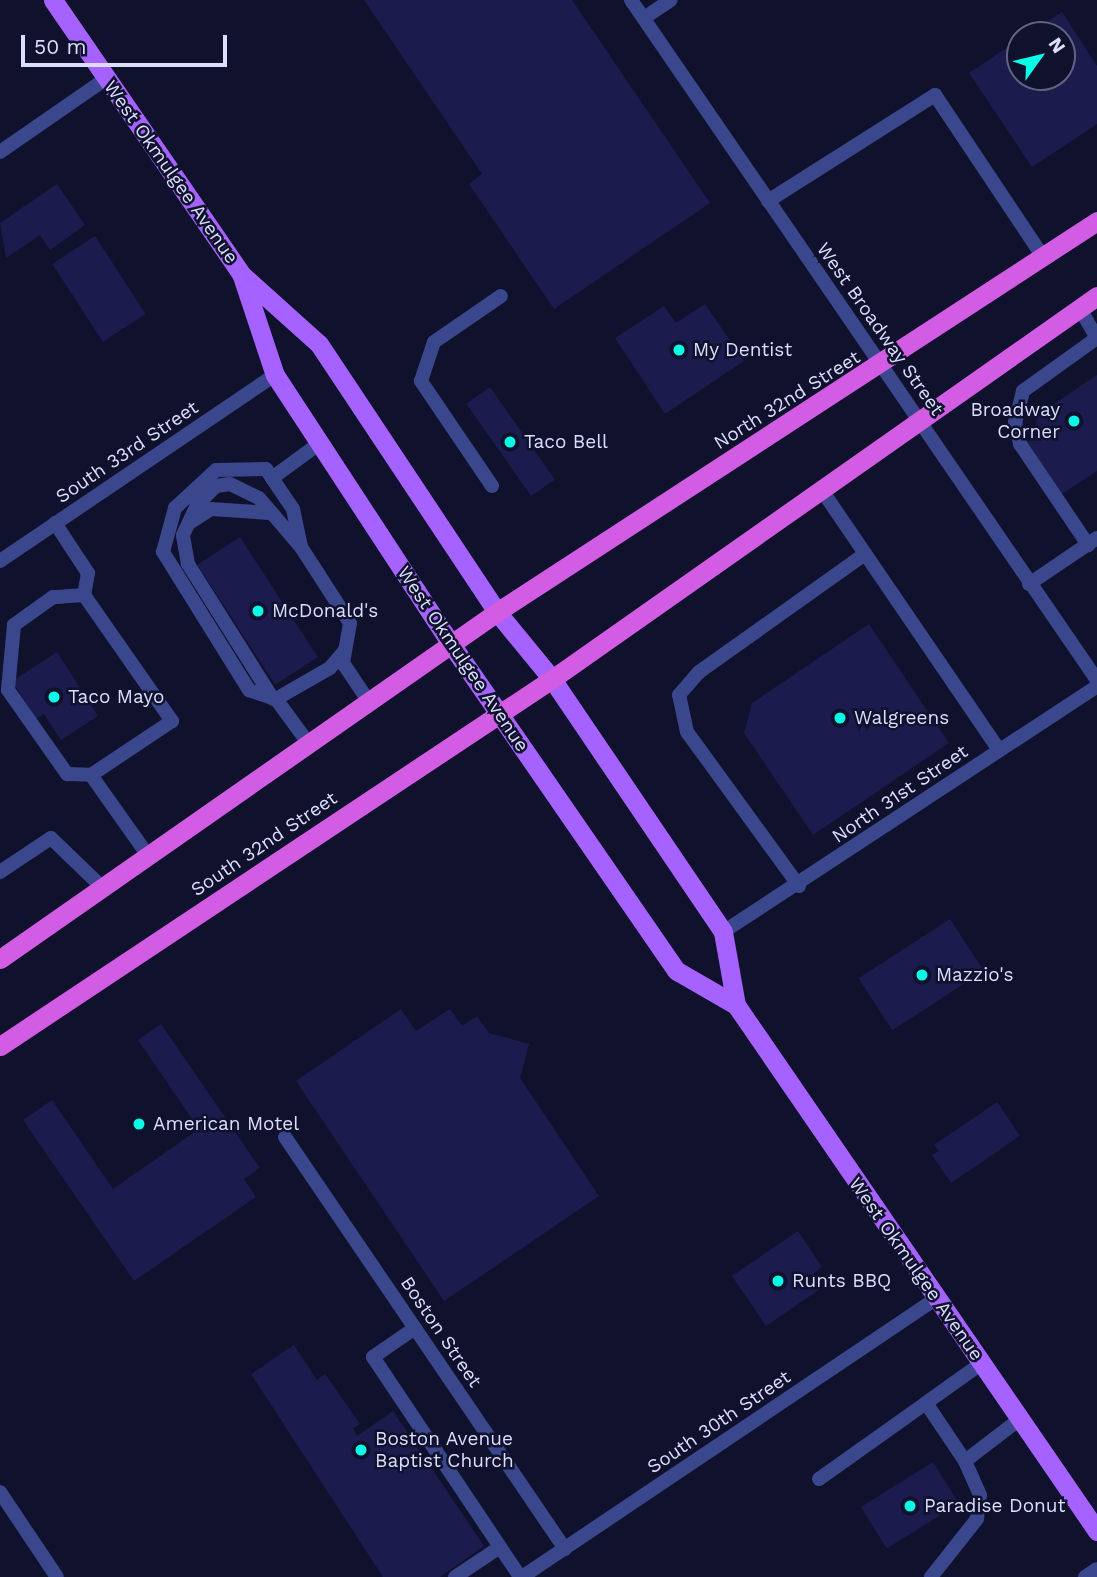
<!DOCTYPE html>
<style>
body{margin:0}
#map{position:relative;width:1097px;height:1577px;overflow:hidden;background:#10112c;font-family:"Work Sans",sans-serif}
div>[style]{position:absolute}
.building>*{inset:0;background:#1c1b4e;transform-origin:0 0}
.service>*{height:14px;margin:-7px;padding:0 7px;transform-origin:7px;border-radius:7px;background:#3a478c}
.minor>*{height:14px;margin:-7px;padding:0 7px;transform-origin:7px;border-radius:7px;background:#3a478c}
.tertiary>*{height:14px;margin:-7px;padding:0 7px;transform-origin:7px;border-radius:7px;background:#3a478c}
.primary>*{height:19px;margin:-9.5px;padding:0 9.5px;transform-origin:9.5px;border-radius:9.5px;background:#a562ff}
.trunk>*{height:19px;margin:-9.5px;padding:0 9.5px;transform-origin:9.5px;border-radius:9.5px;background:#d25ce4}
.dots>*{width:19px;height:19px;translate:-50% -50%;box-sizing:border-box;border:4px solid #10112c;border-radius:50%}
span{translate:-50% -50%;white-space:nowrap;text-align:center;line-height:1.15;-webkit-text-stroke:5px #10112c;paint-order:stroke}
.street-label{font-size:19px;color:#dbdeff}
.poi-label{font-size:19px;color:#dbdeff}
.left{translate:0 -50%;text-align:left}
.right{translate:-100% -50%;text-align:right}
.north{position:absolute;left:1006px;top:21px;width:70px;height:70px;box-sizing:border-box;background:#10112c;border:2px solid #616380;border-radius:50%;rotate:56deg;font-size:19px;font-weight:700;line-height:28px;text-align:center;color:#dbdeff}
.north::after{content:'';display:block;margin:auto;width:24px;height:32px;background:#07ffe7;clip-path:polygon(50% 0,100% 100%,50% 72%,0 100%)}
.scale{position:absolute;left:21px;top:35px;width:206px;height:32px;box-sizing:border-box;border:4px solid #dbdeff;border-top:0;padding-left:9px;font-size:21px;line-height:24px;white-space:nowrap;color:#dbdeff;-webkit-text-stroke:5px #10112c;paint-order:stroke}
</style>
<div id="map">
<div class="building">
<i style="clip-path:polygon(364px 0,572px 0,710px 203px,554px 309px,469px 184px,482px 174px)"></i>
<i style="clip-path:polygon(1062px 12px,1097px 66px,1097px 124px,1032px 167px,969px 73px,1020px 39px,1020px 77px,1062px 77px,1062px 35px,1027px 35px)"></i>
<i style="clip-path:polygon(57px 184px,85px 225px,50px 250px,40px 235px,6px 258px,0 223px)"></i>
<i style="left:95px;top:236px;width:93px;height:51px;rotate:57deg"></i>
<i style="clip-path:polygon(705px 304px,744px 361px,665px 414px,615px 338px,664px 306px,676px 323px)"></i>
<i style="clip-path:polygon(1097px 375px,1097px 471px,1062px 494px,1027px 442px,1042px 432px,1033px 418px)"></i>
<i style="left:490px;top:387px;width:113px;height:29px;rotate:55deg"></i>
<i style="left:240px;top:537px;width:143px;height:51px;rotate:57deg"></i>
<i style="clip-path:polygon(869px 624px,949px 743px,813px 835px,744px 733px,752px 703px)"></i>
<i style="clip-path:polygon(57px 652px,98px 716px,61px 740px,44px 714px,36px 719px,12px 681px)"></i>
<i style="left:950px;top:919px;width:62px;height:109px;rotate:57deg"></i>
<i style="clip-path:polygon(401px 1009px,416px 1031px,450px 1009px,462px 1026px,477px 1016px,489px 1033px,529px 1044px,520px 1078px,599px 1196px,444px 1301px,296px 1081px)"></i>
<i style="clip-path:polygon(161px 1024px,260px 1168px,244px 1179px,256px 1197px,134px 1281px,23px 1120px,52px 1100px,113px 1189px,199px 1129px,138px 1040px)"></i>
<i style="clip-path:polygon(997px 1102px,1020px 1136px,951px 1183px,932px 1155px,939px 1151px,934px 1145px)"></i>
<i style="clip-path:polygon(798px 1231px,822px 1267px,814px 1273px,823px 1287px,766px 1326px,732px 1276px)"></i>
<i style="clip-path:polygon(294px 1345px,317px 1380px,325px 1374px,360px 1424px,353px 1428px,357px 1436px,393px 1411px,484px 1546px,440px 1577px,383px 1577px,251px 1374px)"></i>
<i style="left:933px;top:1462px;width:49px;height:85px;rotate:58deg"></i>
</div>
<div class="service">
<i style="left:0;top:152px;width:130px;rotate:-34.7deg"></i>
<i style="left:768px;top:201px;width:198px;rotate:-32.4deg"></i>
<i style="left:935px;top:95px;width:195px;rotate:56.3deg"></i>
<i style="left:1079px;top:307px;width:36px;rotate:60deg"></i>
<i style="left:1097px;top:338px;width:91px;rotate:144.4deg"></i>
<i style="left:1023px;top:391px;width:32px;rotate:104deg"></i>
<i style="left:1015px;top:422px;width:23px;rotate:77deg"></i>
<i style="left:1020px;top:444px;width:122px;rotate:56deg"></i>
<i style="left:272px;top:478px;width:59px;rotate:-36.1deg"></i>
<i style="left:492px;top:486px;width:127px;rotate:-124.1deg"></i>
<i style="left:421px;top:381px;width:41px;rotate:-71.6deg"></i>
<i style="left:434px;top:342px;width:81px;rotate:-34.5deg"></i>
<i style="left:821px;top:489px;width:316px;rotate:55.7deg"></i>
<i style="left:191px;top:522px;width:24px;rotate:-33deg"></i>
<i style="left:211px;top:509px;width:58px;rotate:3.9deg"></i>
<i style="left:55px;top:523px;width:60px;rotate:56.6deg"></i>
<i style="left:88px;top:573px;width:22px;rotate:100deg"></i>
<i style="left:84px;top:595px;width:154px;rotate:55.1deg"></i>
<i style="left:172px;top:721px;width:97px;rotate:146.3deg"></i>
<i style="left:91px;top:775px;width:100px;rotate:54.7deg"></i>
<i style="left:1029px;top:584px;width:82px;rotate:-34.1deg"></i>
<i style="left:84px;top:595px;width:31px;rotate:176deg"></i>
<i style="left:53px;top:597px;width:48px;rotate:144.3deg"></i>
<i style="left:14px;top:625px;width:65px;rotate:95.3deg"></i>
<i style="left:8px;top:690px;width:103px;rotate:54.9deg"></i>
<i style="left:67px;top:774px;width:24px;rotate:2deg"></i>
<i style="left:273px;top:699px;width:160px;rotate:-122.2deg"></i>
<i style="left:188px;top:564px;width:29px;rotate:-100deg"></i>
<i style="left:183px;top:535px;width:33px;rotate:-65deg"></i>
<i style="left:197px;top:505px;width:27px;rotate:-45deg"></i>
<i style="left:216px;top:486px;width:14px;rotate:-8deg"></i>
<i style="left:230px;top:484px;width:32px;rotate:26deg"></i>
<i style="left:259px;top:498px;width:65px;rotate:49.4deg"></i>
<i style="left:276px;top:699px;width:62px;rotate:-29.9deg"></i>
<i style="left:330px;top:668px;width:23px;rotate:-50deg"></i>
<i style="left:309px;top:744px;width:56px;rotate:-126.3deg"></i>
<i style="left:276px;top:699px;width:28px;rotate:-162deg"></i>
<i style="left:249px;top:690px;width:163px;rotate:-121.9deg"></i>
<i style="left:163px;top:552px;width:46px;rotate:-74.7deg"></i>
<i style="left:175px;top:508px;width:56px;rotate:-42.8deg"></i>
<i style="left:216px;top:470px;width:50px;rotate:-1.1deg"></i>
<i style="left:266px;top:469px;width:11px;rotate:56deg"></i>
<i style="left:272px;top:478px;width:37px;rotate:56deg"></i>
<i style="left:293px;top:509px;width:39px;rotate:78deg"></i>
<i style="left:301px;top:547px;width:90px;rotate:57.2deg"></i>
<i style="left:350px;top:623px;width:41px;rotate:99.9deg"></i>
<i style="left:343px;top:663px;width:47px;rotate:56.3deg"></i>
<i style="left:0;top:872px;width:61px;rotate:-33.7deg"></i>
<i style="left:51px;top:838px;width:72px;rotate:43.9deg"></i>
<i style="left:799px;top:886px;width:190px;rotate:-126deg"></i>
<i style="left:687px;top:732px;width:38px;rotate:-102deg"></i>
<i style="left:679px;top:695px;width:30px;rotate:-49deg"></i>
<i style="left:699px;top:672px;width:204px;rotate:-35.4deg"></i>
<i style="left:415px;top:1328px;width:51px;rotate:145.4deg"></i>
<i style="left:373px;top:1357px;width:229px;rotate:56.2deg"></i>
<i style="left:500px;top:1547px;width:54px;rotate:146.3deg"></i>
<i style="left:982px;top:1363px;width:69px;rotate:144.5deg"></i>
<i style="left:926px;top:1403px;width:70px;rotate:56.1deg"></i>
<i style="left:965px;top:1461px;width:69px;rotate:-37.4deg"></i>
<i style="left:819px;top:1479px;width:131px;rotate:-35.4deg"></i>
<i style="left:500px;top:1547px;width:36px;rotate:56deg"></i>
<i style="left:931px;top:1577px;width:74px;rotate:-51.6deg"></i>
<i style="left:977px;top:1519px;width:24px;rotate:-83deg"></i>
<i style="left:980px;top:1495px;width:37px;rotate:-114deg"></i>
</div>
<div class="minor">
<i style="left:644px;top:18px;width:32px;rotate:-34deg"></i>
<i style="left:0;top:561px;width:332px;rotate:-34.1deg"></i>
<i style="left:723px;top:932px;width:448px;rotate:-33.3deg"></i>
<i style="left:285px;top:1137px;width:498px;rotate:55.8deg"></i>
<i style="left:0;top:1492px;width:102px;rotate:56.2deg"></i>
<i style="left:522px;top:1577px;width:500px;rotate:-33.91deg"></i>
<i style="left:1085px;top:1577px;width:14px;rotate:-34deg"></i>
</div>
<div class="tertiary">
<i style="left:631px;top:0;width:824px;rotate:55.58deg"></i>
</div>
<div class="primary">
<i style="left:53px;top:0;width:334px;rotate:55.5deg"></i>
<i style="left:242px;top:275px;width:103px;rotate:41.9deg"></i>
<i style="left:319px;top:344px;width:322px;rotate:56.4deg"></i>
<i style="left:497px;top:612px;width:87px;rotate:50.6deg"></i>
<i style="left:552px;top:679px;width:305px;rotate:55.9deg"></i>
<i style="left:723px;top:932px;width:74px;rotate:79.9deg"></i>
<i style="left:736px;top:1005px;width:638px;rotate:55.54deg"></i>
<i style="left:242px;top:276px;width:104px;rotate:71.6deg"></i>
<i style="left:275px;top:375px;width:321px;rotate:56.8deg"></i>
<i style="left:451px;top:644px;width:397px;rotate:55.4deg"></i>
<i style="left:677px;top:971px;width:68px;rotate:30deg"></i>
</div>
<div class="trunk">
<i style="left:0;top:959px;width:606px;rotate:-34.92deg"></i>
<i style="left:497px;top:612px;width:716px;rotate:-33.09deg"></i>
<i style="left:0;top:1046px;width:663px;rotate:-33.62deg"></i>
<i style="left:552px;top:679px;width:666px;rotate:-35.1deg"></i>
</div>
<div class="dots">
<i style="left:679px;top:350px;background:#07ffe7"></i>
<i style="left:1074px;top:421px;background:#07ffe7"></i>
<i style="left:510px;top:442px;background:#07ffe7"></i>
<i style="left:258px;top:611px;background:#07ffe7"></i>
<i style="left:54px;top:697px;background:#07ffe7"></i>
<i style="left:840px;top:718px;background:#07ffe7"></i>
<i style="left:922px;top:975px;background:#07ffe7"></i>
<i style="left:139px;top:1124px;background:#07ffe7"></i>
<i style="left:778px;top:1281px;background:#07ffe7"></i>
<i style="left:361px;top:1450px;background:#07ffe7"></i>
<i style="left:910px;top:1506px;background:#07ffe7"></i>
</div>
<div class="street-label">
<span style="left:171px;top:172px;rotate:55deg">West Okmulgee Avenue</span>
<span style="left:880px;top:329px;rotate:55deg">West Broadway Street</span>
<span style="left:787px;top:400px;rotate:-32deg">North 32nd Street</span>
<span style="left:127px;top:452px;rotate:-34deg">South 33rd Street</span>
<span style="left:463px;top:659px;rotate:56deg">West Okmulgee Avenue</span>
<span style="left:900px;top:794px;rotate:-34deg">North 31st Street</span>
<span style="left:264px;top:844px;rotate:-34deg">South 32nd Street</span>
<span style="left:916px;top:1269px;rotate:55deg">West Okmulgee Avenue</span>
<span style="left:441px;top:1332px;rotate:56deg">Boston Street</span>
<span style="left:719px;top:1422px;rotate:-34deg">South 30th Street</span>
</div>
<div class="poi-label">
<span class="left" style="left:693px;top:350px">My Dentist</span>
<span class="right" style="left:1060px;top:421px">Broadway<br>Corner</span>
<span class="left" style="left:524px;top:442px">Taco Bell</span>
<span class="left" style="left:272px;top:611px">McDonald's</span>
<span class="left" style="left:68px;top:697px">Taco Mayo</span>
<span class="left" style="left:854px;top:718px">Walgreens</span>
<span class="left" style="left:936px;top:975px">Mazzio's</span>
<span class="left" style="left:153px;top:1124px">American Motel</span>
<span class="left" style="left:792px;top:1281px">Runts BBQ</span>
<span class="left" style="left:375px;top:1450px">Boston Avenue<br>Baptist Church</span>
<span class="left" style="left:924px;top:1506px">Paradise Donut</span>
</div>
<div class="north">N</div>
<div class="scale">50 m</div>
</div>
